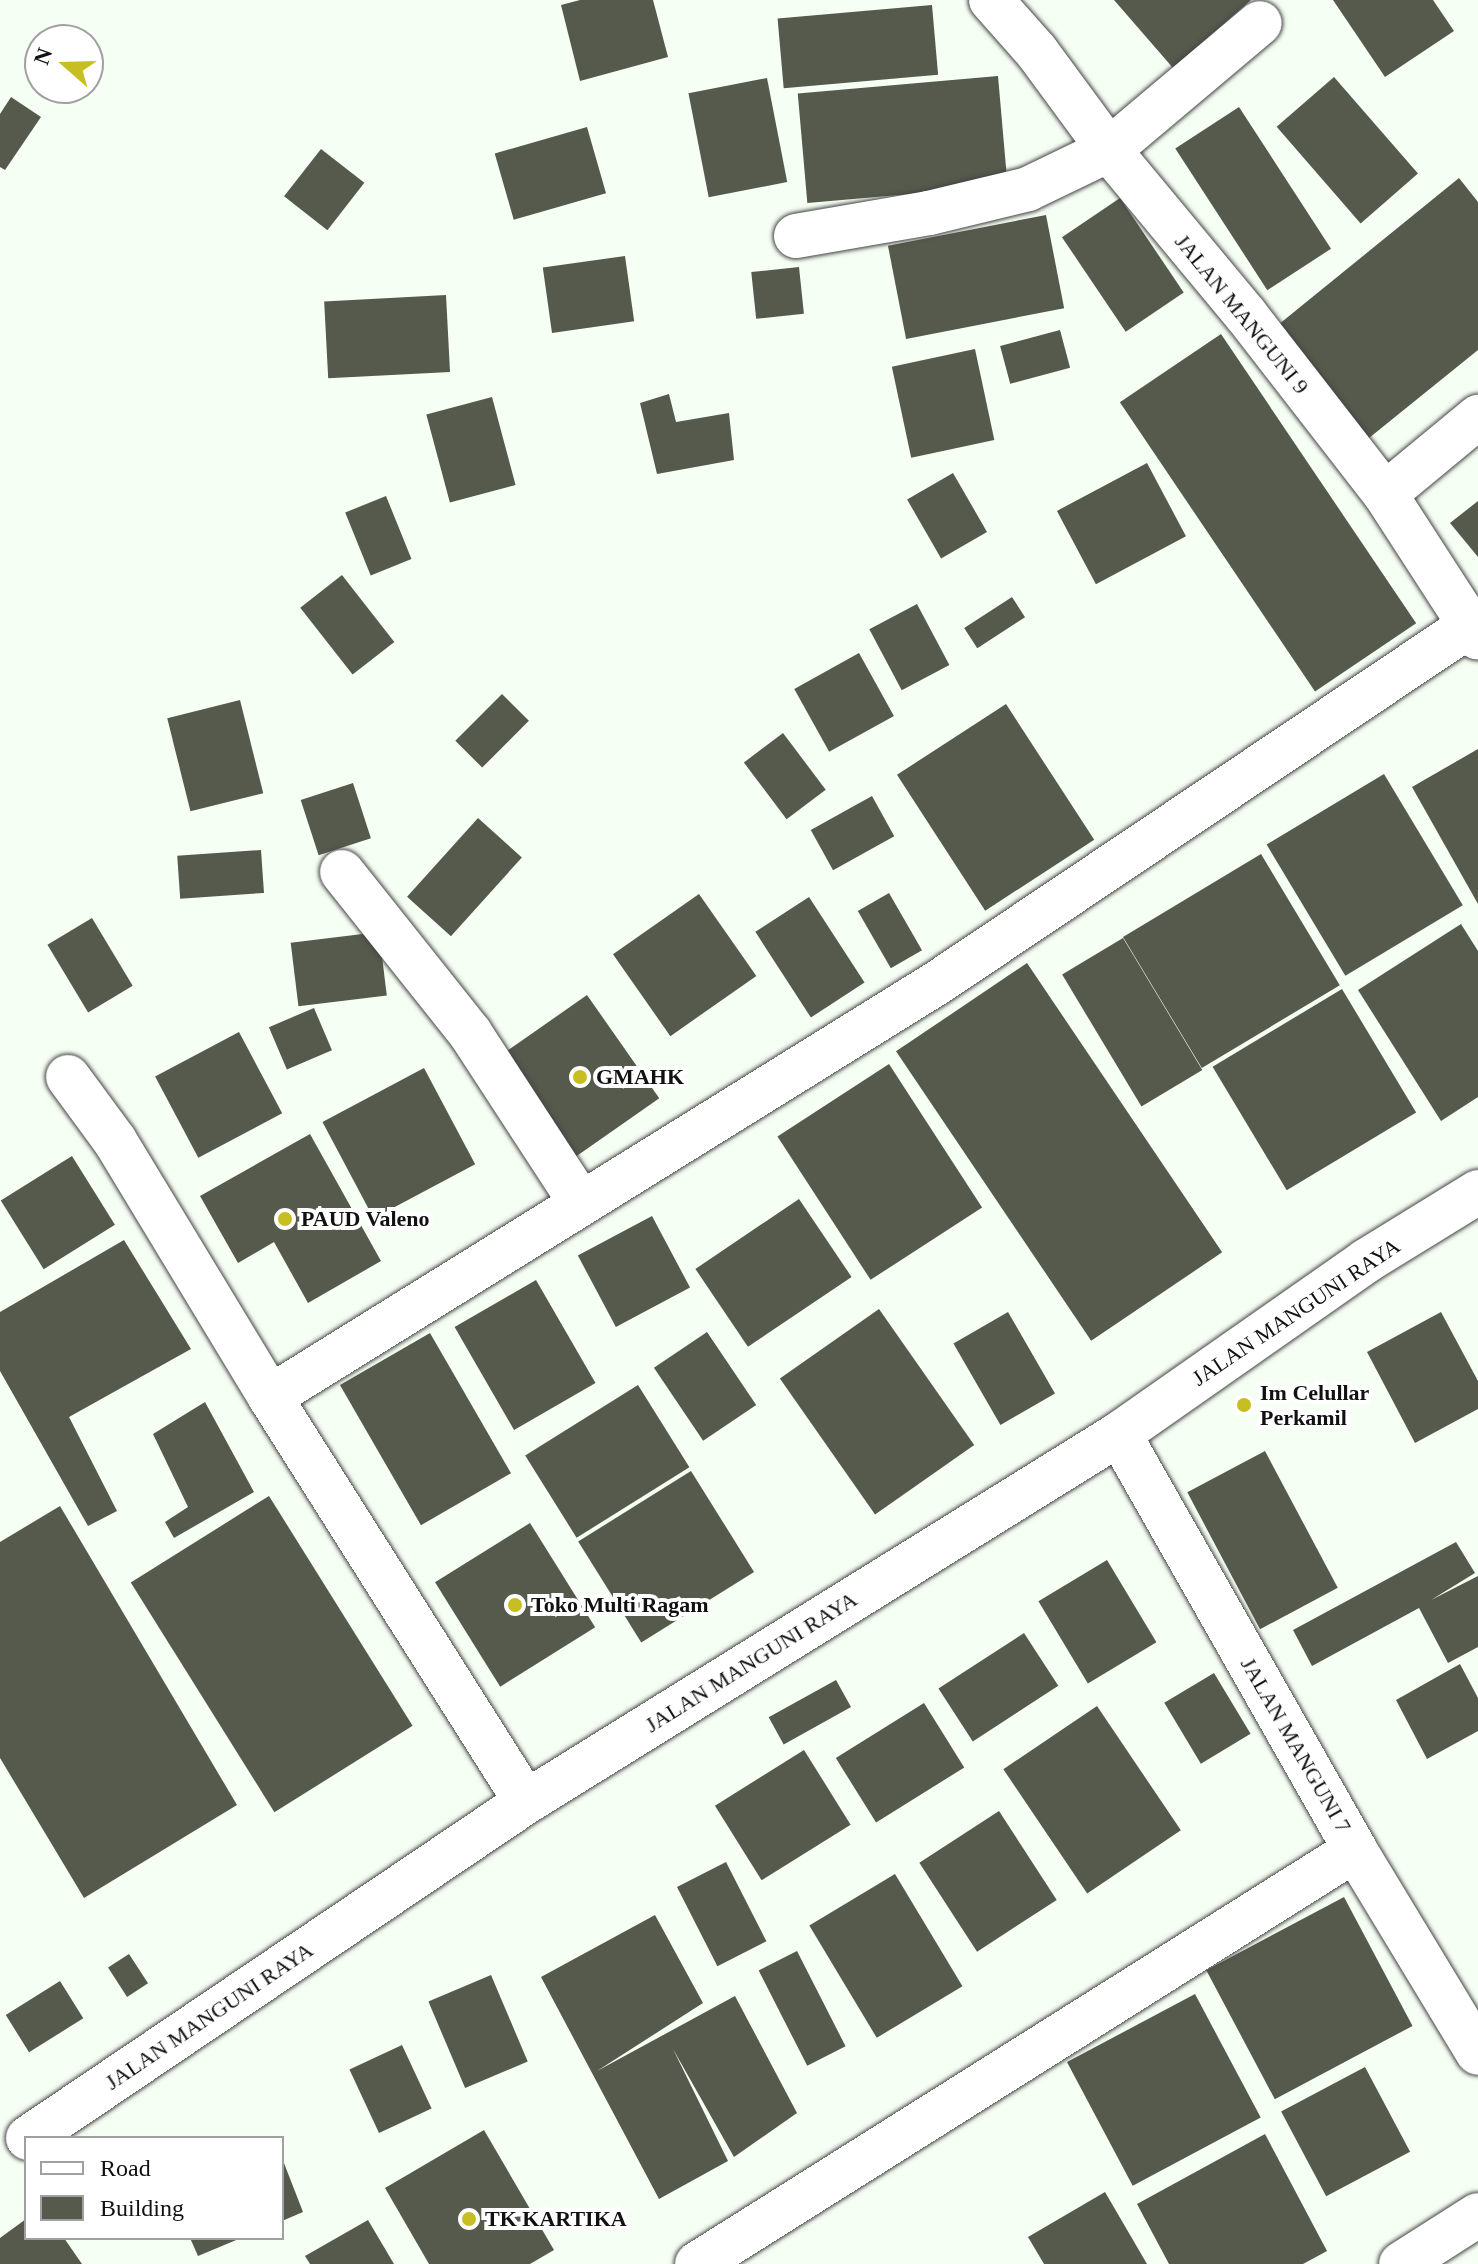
<!DOCTYPE html>
<style>
body{margin:0}
#map{position:relative;width:1478px;height:2264px;overflow:hidden;background:#f6fff4;font-family:Georgia,serif}
div>[style]{position:absolute}
.building>*{inset:0;background:#555a4c;transform-origin:0 0}
.roads{filter:drop-shadow(0 0 2px #444) drop-shadow(0 0 2px #444)}
.minor>*{height:44px;margin:-22px;padding:0 22px;transform-origin:22px;border-radius:22px;background:#fff}
.tertiary>*{height:44px;margin:-22px;padding:0 22px;transform-origin:22px;border-radius:22px;background:#fff}
.dots>*{width:22px;height:22px;translate:-50% -50%;box-sizing:border-box;border:4px solid #fff;border-radius:50%}
span{translate:-50% -50%;white-space:nowrap;text-align:center;line-height:1.15;-webkit-text-stroke:8px #fff;paint-order:stroke}
.street-label{font-size:22px;color:#111}
.poi-label{font-size:22px;color:#111;font-weight:700}
.left{translate:0 -50%;text-align:left}
.legend{position:absolute;left:24px;top:2136px;width:260px;height:104px;box-sizing:border-box;background:#fff;border:2px solid #a0a0a0;margin:0;padding:10px 14px;list-style:none;font-size:24px;color:#111}
.legend li{display:flex;align-items:center;gap:16px;height:40px}
.legend b{width:40px;border:2px solid #a0a0a0}
.north{position:absolute;left:24px;top:24px;width:80px;height:80px;box-sizing:border-box;background:#fff;border:2px solid #a0a0a0;border-radius:50%;rotate:290deg;font-size:22px;font-weight:700;line-height:32px;text-align:center;color:#111}
.north::after{content:'';display:block;margin:auto;width:28px;height:36px;background:#c7be22;clip-path:polygon(50% 0,100% 100%,50% 72%,0 100%)}
</style>
<div id="map">
<div class="building">
<i style="clip-path:polygon(580px 0,653px 0,668px 57px,580px 81px,561px 5px)"></i>
<i style="clip-path:polygon(1114px 0,1251px 0,1173px 68px)"></i>
<i style="clip-path:polygon(1333px 0,1433px 0,1454px 31px,1385px 77px)"></i>
<i style="left:932px;top:5px;width:70px;height:155px;rotate:85deg"></i>
<i style="left:998px;top:76px;width:110px;height:201px;rotate:85deg"></i>
<i style="left:1334px;top:77px;width:128px;height:76px;rotate:49deg"></i>
<i style="left:767px;top:78px;width:106px;height:80px;rotate:79deg"></i>
<i style="clip-path:polygon(11px 97px,41px 117px,5px 170px,0 167px,0 114px)"></i>
<i style="left:1239px;top:107px;width:169px;height:76px;rotate:57deg"></i>
<i style="left:587px;top:127px;width:69px;height:96px;rotate:74deg"></i>
<i style="left:321px;top:149px;width:55px;height:60px;rotate:38deg"></i>
<i style="clip-path:polygon(1459px 178px,1478px 202px,1478px 350px,1369px 438px,1278px 325px)"></i>
<i style="left:1120px;top:198px;width:114px;height:70px;rotate:56deg"></i>
<i style="left:1046px;top:215px;width:95px;height:161px;rotate:79deg"></i>
<i style="left:625px;top:256px;width:66px;height:83px;rotate:82deg"></i>
<i style="left:799px;top:267px;width:47px;height:48px;rotate:84deg"></i>
<i style="left:446px;top:295px;width:77px;height:122px;rotate:87deg"></i>
<i style="left:1060px;top:330px;width:39px;height:62px;rotate:75deg"></i>
<i style="left:1221px;top:334px;width:349px;height:122px;rotate:56deg"></i>
<i style="left:975px;top:349px;width:93px;height:85px;rotate:78deg"></i>
<i style="clip-path:polygon(669px 394px,676px 422px,729px 413px,734px 460px,657px 474px,640px 403px)"></i>
<i style="left:492px;top:397px;width:91px;height:68px;rotate:75deg"></i>
<i style="left:1147px;top:463px;width:83px;height:102px;rotate:62deg"></i>
<i style="left:953px;top:473px;width:68px;height:53px;rotate:60deg"></i>
<i style="left:386px;top:496px;width:68px;height:44px;rotate:68deg"></i>
<i style="clip-path:polygon(1478px 501px,1478px 557px,1450px 523px)"></i>
<i style="left:342px;top:575px;width:85px;height:53px;rotate:52deg"></i>
<i style="left:1012px;top:597px;width:24px;height:57px;rotate:57deg"></i>
<i style="left:917px;top:604px;width:69px;height:54px;rotate:62deg"></i>
<i style="left:859px;top:653px;width:72px;height:74px;rotate:61deg"></i>
<i style="left:502px;top:694px;width:38px;height:66px;rotate:45deg"></i>
<i style="left:240px;top:700px;width:96px;height:75px;rotate:76deg"></i>
<i style="left:1006px;top:704px;width:162px;height:130px;rotate:57deg"></i>
<i style="left:783px;top:733px;width:71px;height:49px;rotate:53deg"></i>
<i style="clip-path:polygon(1478px 749px,1478px 904px,1412px 787px)"></i>
<i style="left:1384px;top:774px;width:153px;height:137px;rotate:59deg"></i>
<i style="left:353px;top:783px;width:58px;height:55px;rotate:72deg"></i>
<i style="left:872px;top:796px;width:46px;height:70px;rotate:61deg"></i>
<i style="left:478px;top:818px;width:59px;height:106px;rotate:42deg"></i>
<i style="left:261px;top:850px;width:43px;height:84px;rotate:86deg"></i>
<i style="left:1261px;top:854px;width:153px;height:161px;rotate:59deg"></i>
<i style="left:889px;top:893px;width:66px;height:36px;rotate:60deg"></i>
<i style="left:699px;top:894px;width:100px;height:105px;rotate:55deg"></i>
<i style="left:809px;top:897px;width:102px;height:64px;rotate:57deg"></i>
<i style="left:92px;top:918px;width:79px;height:52px;rotate:59deg"></i>
<i style="clip-path:polygon(1461px 924px,1478px 951px,1478px 1097px,1441px 1121px,1358px 990px)"></i>
<i style="left:379px;top:932px;width:64px;height:89px;rotate:83deg"></i>
<i style="left:1123px;top:938px;width:154px;height:71px;rotate:59deg"></i>
<i style="left:1027px;top:963px;width:349px;height:158px;rotate:56deg"></i>
<i style="left:1342px;top:989px;width:144px;height:151px;rotate:59deg"></i>
<i style="left:587px;top:995px;width:126px;height:106px;rotate:55deg"></i>
<i style="left:314px;top:1008px;width:46px;height:49px;rotate:67deg"></i>
<i style="left:239px;top:1032px;width:92px;height:95px;rotate:62deg"></i>
<i style="left:889px;top:1064px;width:171px;height:133px;rotate:57deg"></i>
<i style="left:424px;top:1068px;width:109px;height:115px;rotate:62deg"></i>
<i style="clip-path:polygon(310px 1134px,381px 1261px,308px 1303px,274px 1242px,238px 1263px,200px 1196px)"></i>
<i style="left:72px;top:1156px;width:81px;height:84px;rotate:58deg"></i>
<i style="left:799px;top:1199px;width:94px;height:125px;rotate:56deg"></i>
<i style="left:652px;top:1216px;width:81px;height:84px;rotate:62deg"></i>
<i style="clip-path:polygon(124px 1240px,191px 1349px,69px 1417px,117px 1511px,88px 1526px,0 1371px,0 1312px)"></i>
<i style="left:536px;top:1280px;width:119px;height:94px;rotate:60deg"></i>
<i style="left:879px;top:1309px;width:166px;height:121px;rotate:55deg"></i>
<i style="left:1008px;top:1312px;width:94px;height:63px;rotate:60deg"></i>
<i style="clip-path:polygon(1441px 1312px,1478px 1381px,1478px 1409px,1415px 1443px,1367px 1352px)"></i>
<i style="left:707px;top:1332px;width:88px;height:64px;rotate:56deg"></i>
<i style="left:430px;top:1333px;width:162px;height:104px;rotate:60deg"></i>
<i style="left:638px;top:1385px;width:97px;height:133px;rotate:58deg"></i>
<i style="clip-path:polygon(205px 1402px,254px 1492px,174px 1538px,165px 1522px,188px 1507px,153px 1434px)"></i>
<i style="left:1265px;top:1451px;width:155px;height:88px;rotate:62deg"></i>
<i style="left:691px;top:1471px;width:119px;height:133px;rotate:58deg"></i>
<i style="left:269px;top:1496px;width:271px;height:163px;rotate:58deg"></i>
<i style="clip-path:polygon(60px 1506px,237px 1805px,84px 1898px,0 1758px,0 1542px)"></i>
<i style="left:530px;top:1523px;width:123px;height:112px;rotate:58deg"></i>
<i style="clip-path:polygon(1456px 1542px,1475px 1573px,1431px 1600px,1478px 1576px,1478px 1647px,1448px 1663px,1419px 1608px,1312px 1666px,1293px 1630px)"></i>
<i style="left:1107px;top:1560px;width:96px;height:80px;rotate:59deg"></i>
<i style="left:1024px;top:1633px;width:63px;height:102px;rotate:57deg"></i>
<i style="clip-path:polygon(1460px 1664px,1478px 1698px,1478px 1731px,1427px 1759px,1396px 1700px)"></i>
<i style="left:1214px;top:1673px;width:71px;height:58px;rotate:59deg"></i>
<i style="left:836px;top:1680px;width:31px;height:77px;rotate:61deg"></i>
<i style="left:924px;top:1703px;width:76px;height:104px;rotate:58deg"></i>
<i style="left:1097px;top:1706px;width:150px;height:113px;rotate:56deg"></i>
<i style="left:804px;top:1750px;width:88px;height:105px;rotate:58deg"></i>
<i style="left:999px;top:1811px;width:106px;height:95px;rotate:57deg"></i>
<i style="left:726px;top:1862px;width:89px;height:55px;rotate:63deg"></i>
<i style="left:895px;top:1874px;width:131px;height:100px;rotate:59deg"></i>
<i style="left:1344px;top:1897px;width:146px;height:156px;rotate:62deg"></i>
<i style="clip-path:polygon(655px 1915px,703px 2003px,597px 2071px,735px 1996px,797px 2113px,734px 2157px,673px 2049px,728px 2161px,659px 2199px,541px 1977px)"></i>
<i style="left:797px;top:1951px;width:107px;height:43px;rotate:63deg"></i>
<i style="left:129px;top:1954px;width:35px;height:25px;rotate:57deg"></i>
<i style="left:491px;top:1975px;width:94px;height:68px;rotate:67deg"></i>
<i style="left:60px;top:1981px;width:44px;height:64px;rotate:58deg"></i>
<i style="left:1195px;top:1994px;width:140px;height:145px;rotate:62deg"></i>
<i style="left:402px;top:2045px;width:70px;height:58px;rotate:65deg"></i>
<i style="left:1365px;top:2067px;width:96px;height:95px;rotate:62deg"></i>
<i style="clip-path:polygon(484px 2130px,554px 2250px,530px 2264px,429px 2264px,385px 2188px)"></i>
<i style="clip-path:polygon(1265px 2134px,1327px 2251px,1303px 2264px,1169px 2264px,1137px 2204px)"></i>
<i style="clip-path:polygon(282px 2158px,303px 2212px,282px 2221px)"></i>
<i style="clip-path:polygon(1105px 2192px,1147px 2264px,1044px 2264px,1028px 2237px)"></i>
<i style="clip-path:polygon(26px 2219px,26px 2238px,64px 2238px,82px 2264px,0 2264px,0 2238px)"></i>
<i style="clip-path:polygon(368px 2220px,394px 2264px,310px 2264px,305px 2256px)"></i>
<i style="clip-path:polygon(190px 2238px,241px 2238px,198px 2256px)"></i>
</div>
<div class="roads">
<div class="minor">
<i style="left:991px;top:0;width:69px;rotate:48.5deg"></i>
<i style="left:1037px;top:52px;width:122px;rotate:53.7deg"></i>
<i style="left:1109px;top:150px;width:214px;rotate:50.3deg"></i>
<i style="left:1246px;top:315px;width:227px;rotate:52.2deg"></i>
<i style="left:1385px;top:494px;width:171px;rotate:57.1deg"></i>
<i style="left:796px;top:236px;width:135px;rotate:-9.8deg"></i>
<i style="left:929px;top:213px;width:102px;rotate:-13.6deg"></i>
<i style="left:1028px;top:189px;width:90px;rotate:-25.7deg"></i>
<i style="left:1109px;top:150px;width:197px;rotate:-40.1deg"></i>
<i style="left:1385px;top:494px;width:121px;rotate:-39.6deg"></i>
<i style="left:342px;top:872px;width:206px;rotate:51.5deg"></i>
<i style="left:470px;top:1033px;width:203px;rotate:56.9deg"></i>
<i style="left:68px;top:1077px;width:79px;rotate:53.7deg"></i>
<i style="left:115px;top:1141px;width:299px;rotate:58.8deg"></i>
<i style="left:1119px;top:1434px;width:478px;rotate:60.4deg"></i>
<i style="left:1355px;top:1850px;width:237px;rotate:58.8deg"></i>
<i style="left:526px;top:1802px;width:479px;rotate:-122.3deg"></i>
<i style="left:270px;top:1397px;width:785px;rotate:-31.83deg"></i>
<i style="left:937px;top:983px;width:641px;rotate:-33.86deg"></i>
<i style="left:697px;top:2264px;width:777px;rotate:-32.18deg"></i>
<i style="left:1401px;top:2264px;width:91px;rotate:-32.5deg"></i>
</div>
<div class="tertiary">
<i style="left:28px;top:2138px;width:601px;rotate:-34.01deg"></i>
<i style="left:526px;top:1802px;width:698px;rotate:-31.82deg"></i>
<i style="left:1119px;top:1434px;width:302px;rotate:-35deg"></i>
<i style="left:1366px;top:1261px;width:132px;rotate:-31.6deg"></i>
</div>
</div>
<div class="dots">
<i style="left:580px;top:1077px;background:#c7be22"></i>
<i style="left:285px;top:1219px;background:#c7be22"></i>
<i style="left:1244px;top:1405px;background:#c7be22"></i>
<i style="left:515px;top:1605px;background:#c7be22"></i>
<i style="left:469px;top:2219px;background:#c7be22"></i>
</div>
<div class="street-label">
<span style="left:1242px;top:314px;rotate:51deg">JALAN MANGUNI 9</span>
<span style="left:1296px;top:1312px;rotate:-34deg">JALAN MANGUNI RAYA</span>
<span style="left:751px;top:1662px;rotate:-32deg">JALAN MANGUNI RAYA</span>
<span style="left:1296px;top:1745px;rotate:60deg">JALAN MANGUNI 7</span>
<span style="left:209px;top:2016px;rotate:-34deg">JALAN MANGUNI RAYA</span>
</div>
<div class="poi-label">
<span class="left" style="left:596px;top:1077px">GMAHK</span>
<span class="left" style="left:301px;top:1219px">PAUD Valeno</span>
<span class="left" style="left:1260px;top:1405px">Im Celullar<br>Perkamil</span>
<span class="left" style="left:531px;top:1605px">Toko Multi Ragam</span>
<span class="left" style="left:485px;top:2219px">TK KARTIKA</span>
</div>
<ul class="legend">
<li><b style="height:10px;background:#fff"></b>Road</li>
<li><b style="height:22px;background:#555a4c"></b>Building</li>
</ul>
<div class="north">N</div>
</div>
